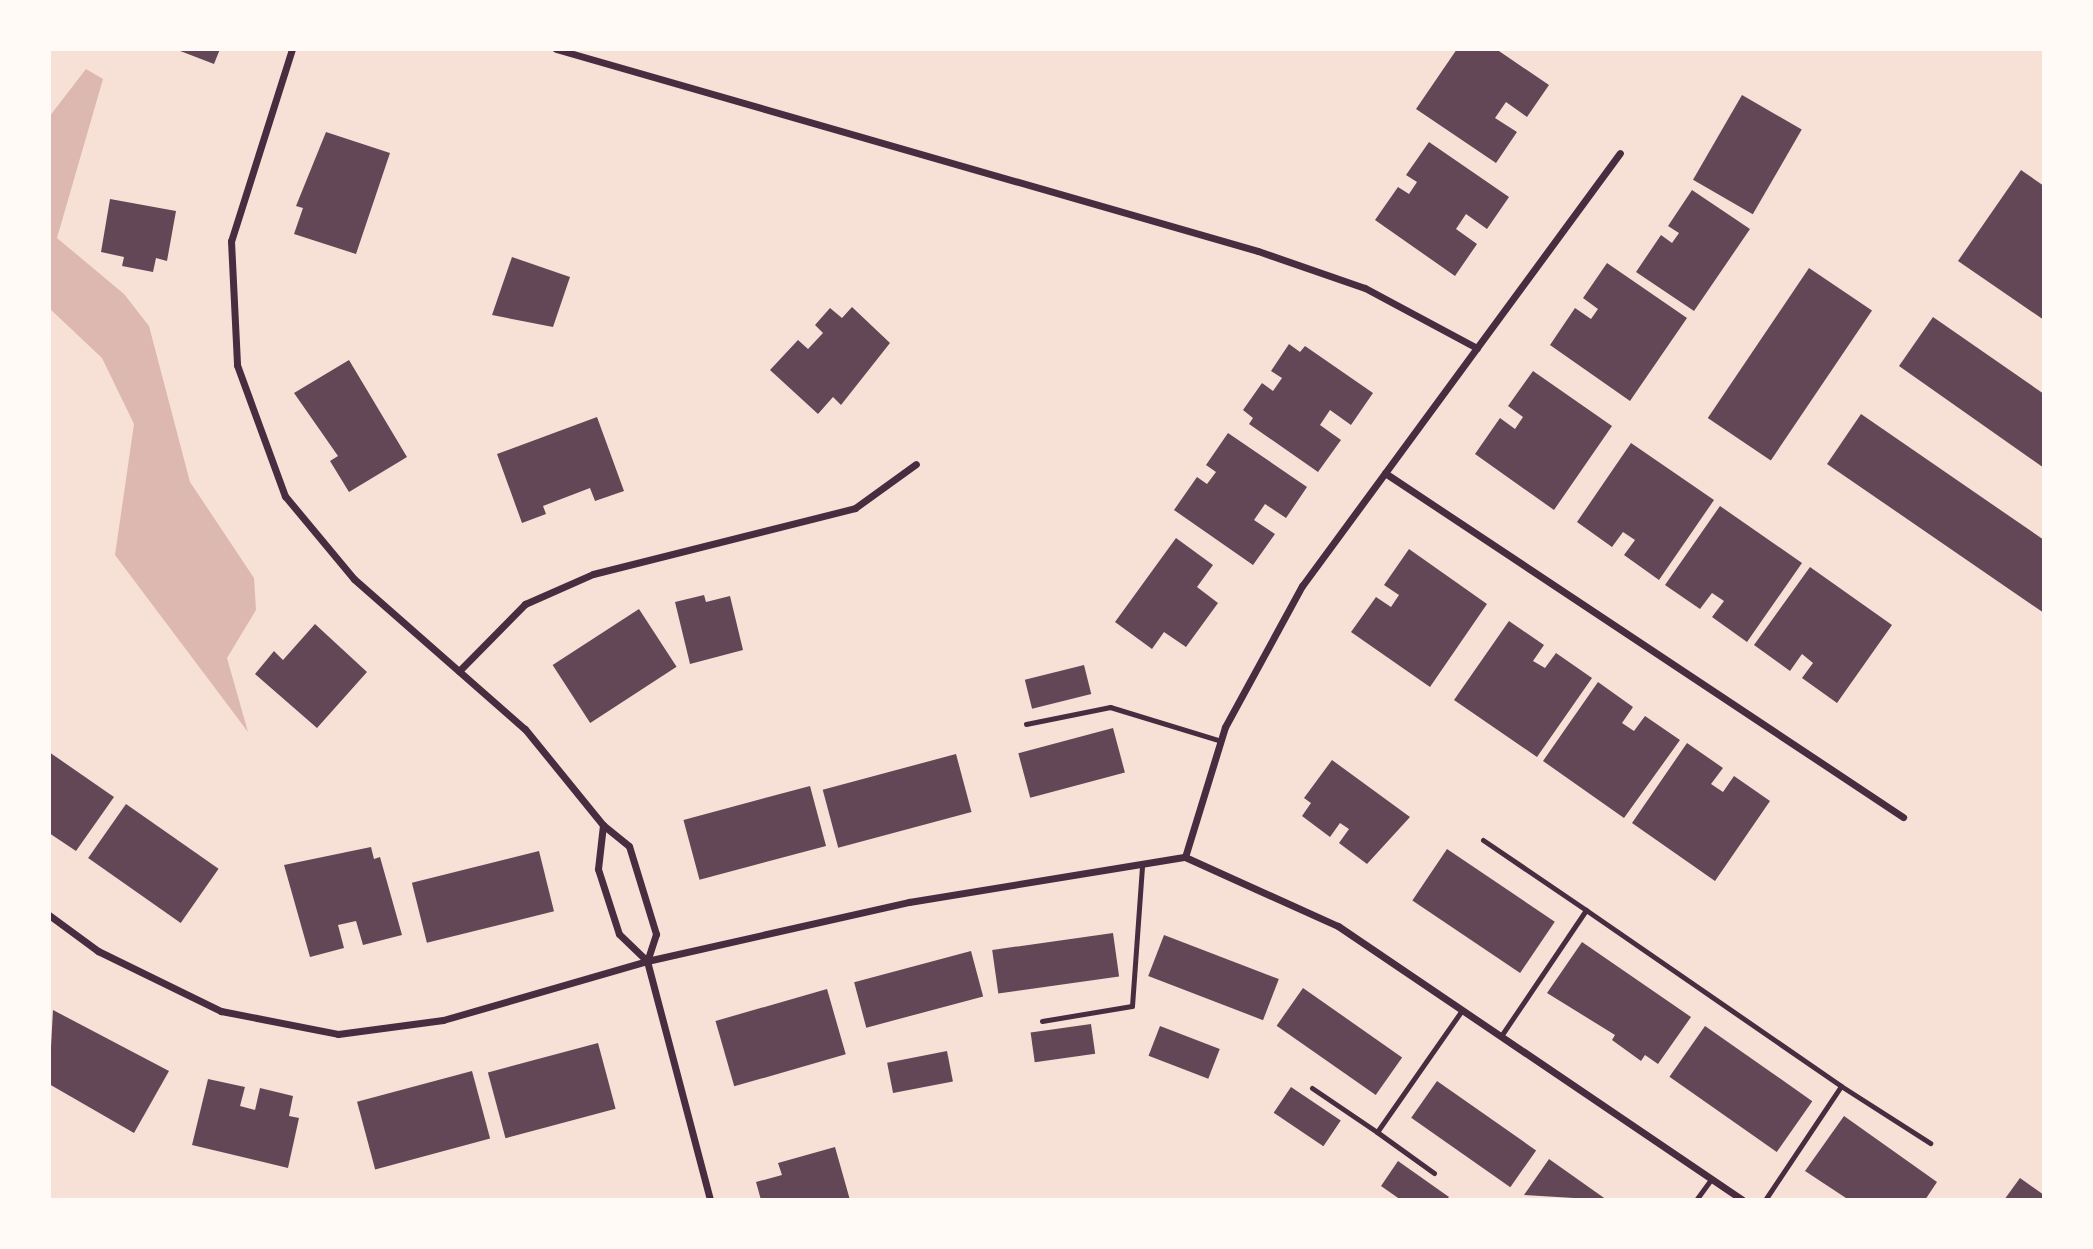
<!DOCTYPE html>
<style>
body{margin:0}
#map{position:relative;width:2093px;height:1249px;overflow:hidden;background:#f7e1d7;font-family:Arial,sans-serif}
div>[style]{position:absolute}
.water>*{inset:0;background:#dcb8b0}
.building>*{inset:0;background:#644757;transform-origin:0 0}
.service>*{height:5px;margin:-2.5px;padding:0 2.5px;transform-origin:2.5px;border-radius:2.5px;background:#4a2c40}
.minor>*{height:7px;margin:-3.5px;padding:0 3.5px;transform-origin:3.5px;border-radius:3.5px;background:#4a2c40}
span{translate:-50% -50%;white-space:nowrap;text-align:center;line-height:1.15;-webkit-text-stroke:7px #fffaf5;paint-order:stroke}
.frame{position:absolute;inset:0;border:51px solid #fffaf5;pointer-events:none}
</style>
<div id="map">
<div class="water">
<i style="clip-path:polygon(86px 69px,103px 79px,57px 238px,124px 294px,149px 326px,190px 482px,254px 578px,256px 610px,227px 658px,248px 732px,115px 555px,134px 424px,102px 358px,49px 308px,49px 117px)"></i>
</div>
<div class="building">
<i style="clip-path:polygon(175px 49px,220px 49px,214px 64px)"></i>
<i style="clip-path:polygon(1457px 49px,1496px 49px,1549px 85px,1527px 117px,1506px 102px,1495px 118px,1517px 132px,1496px 163px,1416px 109px)"></i>
<i style="left:1742px;top:95px;width:69px;height:98px;rotate:30deg"></i>
<i style="clip-path:polygon(326px 132px,390px 153px,356px 254px,294px 234px,303px 208px,296px 206px)"></i>
<i style="clip-path:polygon(1429px 142px,1509px 197px,1487px 229px,1466px 214px,1456px 229px,1477px 244px,1455px 276px,1375px 220px,1398px 187px,1409px 194px,1417px 182px,1406px 175px)"></i>
<i style="clip-path:polygon(2021px 170px,2044px 186px,2044px 320px,1958px 261px)"></i>
<i style="clip-path:polygon(1692px 190px,1750px 229px,1694px 311px,1636px 272px,1661px 235px,1672px 243px,1679px 233px,1668px 226px)"></i>
<i style="clip-path:polygon(110px 199px,176px 211px,167px 261px,156px 258px,153px 272px,122px 266px,124px 257px,101px 252px)"></i>
<i style="clip-path:polygon(512px 257px,570px 277px,553px 327px,492px 315px)"></i>
<i style="clip-path:polygon(1607px 263px,1687px 318px,1630px 401px,1550px 345px,1575px 308px,1591px 319px,1598px 309px,1583px 298px)"></i>
<i style="left:1809px;top:268px;width:76px;height:181px;rotate:34deg"></i>
<i style="clip-path:polygon(852px 307px,890px 343px,841px 405px,833px 397px,818px 414px,770px 370px,798px 340px,808px 349px,823px 333px,815px 325px,830px 308px,842px 318px)"></i>
<i style="clip-path:polygon(1933px 317px,2044px 394px,2044px 468px,1899px 366px)"></i>
<i style="clip-path:polygon(1289px 344px,1300px 352px,1305px 346px,1373px 393px,1351px 425px,1330px 410px,1320px 425px,1341px 440px,1318px 472px,1249px 424px,1253px 418px,1243px 410px,1262px 383px,1273px 391px,1282px 378px,1271px 371px)"></i>
<i style="clip-path:polygon(349px 360px,407px 457px,349px 492px,330px 461px,338px 456px,294px 393px)"></i>
<i style="clip-path:polygon(1533px 371px,1612px 426px,1554px 510px,1475px 454px,1500px 418px,1515px 429px,1523px 417px,1508px 406px)"></i>
<i style="clip-path:polygon(1861px 414px,2044px 540px,2044px 613px,1827px 464px)"></i>
<i style="clip-path:polygon(597px 417px,624px 491px,595px 501px,590px 488px,543px 506px,546px 514px,522px 523px,497px 454px)"></i>
<i style="clip-path:polygon(1228px 433px,1307px 487px,1286px 518px,1265px 504px,1254px 520px,1275px 534px,1253px 565px,1174px 510px,1197px 477px,1207px 484px,1216px 472px,1206px 465px)"></i>
<i style="clip-path:polygon(1631px 443px,1714px 500px,1659px 580px,1624px 555px,1635px 540px,1623px 532px,1612px 547px,1577px 522px)"></i>
<i style="clip-path:polygon(1720px 506px,1802px 563px,1747px 642px,1712px 617px,1724px 601px,1712px 593px,1700px 609px,1665px 585px)"></i>
<i style="clip-path:polygon(1176px 538px,1213px 565px,1197px 587px,1218px 603px,1186px 647px,1164px 632px,1152px 649px,1115px 622px)"></i>
<i style="clip-path:polygon(1409px 549px,1487px 604px,1430px 687px,1351px 632px,1376px 597px,1391px 607px,1399px 595px,1384px 585px)"></i>
<i style="clip-path:polygon(1810px 567px,1892px 625px,1837px 703px,1802px 678px,1813px 663px,1802px 654px,1790px 671px,1754px 645px)"></i>
<i style="clip-path:polygon(704px 595px,706px 602px,730px 596px,743px 650px,690px 664px,675px 602px)"></i>
<i style="left:639px;top:609px;width:69px;height:103px;rotate:57deg"></i>
<i style="clip-path:polygon(1509px 621px,1544px 645px,1533px 661px,1545px 668px,1556px 653px,1592px 678px,1537px 757px,1454px 700px)"></i>
<i style="clip-path:polygon(315px 624px,367px 672px,317px 728px,255px 674px,274px 651px,283px 660px)"></i>
<i style="left:1084px;top:665px;width:30px;height:61px;rotate:76deg"></i>
<i style="clip-path:polygon(1598px 682px,1633px 707px,1622px 723px,1634px 731px,1645px 716px,1680px 740px,1624px 818px,1543px 761px)"></i>
<i style="left:1113px;top:728px;width:46px;height:98px;rotate:75deg"></i>
<i style="clip-path:polygon(1687px 743px,1723px 768px,1711px 784px,1723px 792px,1734px 776px,1770px 801px,1715px 881px,1632px 823px)"></i>
<i style="clip-path:polygon(49px 752px,114px 797px,76px 851px,49px 833px)"></i>
<i style="left:956px;top:754px;width:60px;height:138px;rotate:75deg"></i>
<i style="clip-path:polygon(1332px 760px,1410px 817px,1367px 864px,1339px 843px,1349px 829px,1340px 823px,1330px 837px,1302px 816px,1311px 803px,1304px 798px)"></i>
<i style="left:810px;top:786px;width:62px;height:131px;rotate:75deg"></i>
<i style="left:126px;top:804px;width:113px;height:66px;rotate:35deg"></i>
<i style="clip-path:polygon(371px 847px,374px 859px,380px 857px,402px 935px,363px 945px,356px 921px,338px 925px,344px 948px,310px 957px,284px 865px)"></i>
<i style="left:1447px;top:849px;width:130px;height:62px;rotate:34deg"></i>
<i style="left:539px;top:851px;width:62px;height:131px;rotate:76deg"></i>
<i style="left:1113px;top:933px;width:44px;height:122px;rotate:82deg"></i>
<i style="left:1164px;top:935px;width:123px;height:44px;rotate:21deg"></i>
<i style="clip-path:polygon(1582px 942px,1691px 1017px,1658px 1064px,1645px 1055px,1641px 1061px,1612px 1040px,1615px 1035px,1547px 993px)"></i>
<i style="left:971px;top:951px;width:47px;height:121px;rotate:75deg"></i>
<i style="left:1303px;top:988px;width:121px;height:46px;rotate:35deg"></i>
<i style="left:827px;top:989px;width:68px;height:116px;rotate:74deg"></i>
<i style="clip-path:polygon(53px 1010px,169px 1071px,134px 1133px,49px 1084px)"></i>
<i style="left:1091px;top:1024px;width:30px;height:61px;rotate:82deg"></i>
<i style="left:1160px;top:1026px;width:64px;height:32px;rotate:21deg"></i>
<i style="left:1705px;top:1026px;width:131px;height:62px;rotate:35deg"></i>
<i style="left:598px;top:1043px;width:68px;height:114px;rotate:75deg"></i>
<i style="left:947px;top:1051px;width:31px;height:61px;rotate:79deg"></i>
<i style="left:472px;top:1071px;width:70px;height:119px;rotate:75deg"></i>
<i style="clip-path:polygon(208px 1079px,245px 1087px,240px 1106px,255px 1110px,260px 1088px,293px 1096px,289px 1116px,299px 1118px,288px 1168px,192px 1145px)"></i>
<i style="left:1437px;top:1081px;width:121px;height:45px;rotate:35deg"></i>
<i style="left:1291px;top:1087px;width:60px;height:31px;rotate:34deg"></i>
<i style="clip-path:polygon(1844px 1116px,1937px 1182px,1925px 1200px,1849px 1200px,1805px 1171px)"></i>
<i style="clip-path:polygon(835px 1147px,850px 1200px,761px 1200px,756px 1182px,782px 1175px,778px 1163px)"></i>
<i style="clip-path:polygon(1549px 1159px,1607px 1200px,1524px 1195px)"></i>
<i style="clip-path:polygon(1398px 1161px,1449px 1197px,1446px 1200px,1401px 1200px,1381px 1186px)"></i>
<i style="clip-path:polygon(2020px 1178px,2044px 1195px,2044px 1200px,2004px 1200px)"></i>
</div>
<div class="service">
<i style="left:1026px;top:724px;width:86px;rotate:-11.4deg"></i>
<i style="left:1110px;top:707px;width:116px;rotate:17deg"></i>
<i style="left:1483px;top:840px;width:125px;rotate:34.2deg"></i>
<i style="left:1586px;top:910px;width:152px;rotate:124deg"></i>
<i style="left:1586px;top:910px;width:310px;rotate:34.6deg"></i>
<i style="left:1042px;top:1021px;width:91px;rotate:-9.5deg"></i>
<i style="left:1132px;top:1006px;width:141px;rotate:-85.9deg"></i>
<i style="left:1312px;top:1088px;width:78px;rotate:34.1deg"></i>
<i style="left:1434px;top:1173px;width:70px;rotate:-144.3deg"></i>
<i style="left:1377px;top:1132px;width:149px;rotate:-55.1deg"></i>
<i style="left:1696px;top:1200px;width:26px;rotate:-54deg"></i>
<i style="left:1765px;top:1200px;width:137px;rotate:-56.3deg"></i>
<i style="left:1841px;top:1086px;width:106px;rotate:32.6deg"></i>
</div>
<div class="minor">
<i style="left:292px;top:49px;width:201px;rotate:107.6deg"></i>
<i style="left:231px;top:241px;width:124px;rotate:87.2deg"></i>
<i style="left:237px;top:365px;width:140px;rotate:69.9deg"></i>
<i style="left:285px;top:496px;width:108px;rotate:50.3deg"></i>
<i style="left:354px;top:579px;width:227px;rotate:41.3deg"></i>
<i style="left:525px;top:729px;width:124px;rotate:50.9deg"></i>
<i style="left:603px;top:825px;width:33px;rotate:39deg"></i>
<i style="left:629px;top:846px;width:92px;rotate:72.9deg"></i>
<i style="left:656px;top:934px;width:28px;rotate:108deg"></i>
<i style="left:556px;top:49px;width:730px;rotate:16.05deg"></i>
<i style="left:1258px;top:251px;width:113px;rotate:19.1deg"></i>
<i style="left:1365px;top:288px;width:127px;rotate:28.2deg"></i>
<i style="left:1385px;top:473px;width:622px;rotate:33.59deg"></i>
<i style="left:459px;top:671px;width:94px;rotate:-45.4deg"></i>
<i style="left:525px;top:604px;width:74px;rotate:-23.8deg"></i>
<i style="left:593px;top:574px;width:270px;rotate:-14.1deg"></i>
<i style="left:855px;top:508px;width:75px;rotate:-35.8deg"></i>
<i style="left:603px;top:825px;width:44px;rotate:96.5deg"></i>
<i style="left:598px;top:869px;width:68px;rotate:72.1deg"></i>
<i style="left:619px;top:934px;width:39px;rotate:44deg"></i>
<i style="left:1185px;top:857px;width:136px;rotate:-72.9deg"></i>
<i style="left:1225px;top:727px;width:161px;rotate:-61.4deg"></i>
<i style="left:1302px;top:586px;width:537px;rotate:-53.71deg"></i>
<i style="left:49px;top:915px;width:61px;rotate:36.3deg"></i>
<i style="left:98px;top:951px;width:137px;rotate:26deg"></i>
<i style="left:221px;top:1011px;width:119px;rotate:11.1deg"></i>
<i style="left:338px;top:1034px;width:106px;rotate:-7.6deg"></i>
<i style="left:443px;top:1020px;width:212px;rotate:-16.1deg"></i>
<i style="left:647px;top:961px;width:269px;rotate:-12.7deg"></i>
<i style="left:909px;top:902px;width:280px;rotate:-9.3deg"></i>
<i style="left:1185px;top:857px;width:168px;rotate:24.3deg"></i>
<i style="left:1338px;top:926px;width:488px;rotate:34.1deg"></i>
<i style="left:647px;top:961px;width:247px;rotate:75.2deg"></i>
</div>
<div class="frame"></div>
</div>
